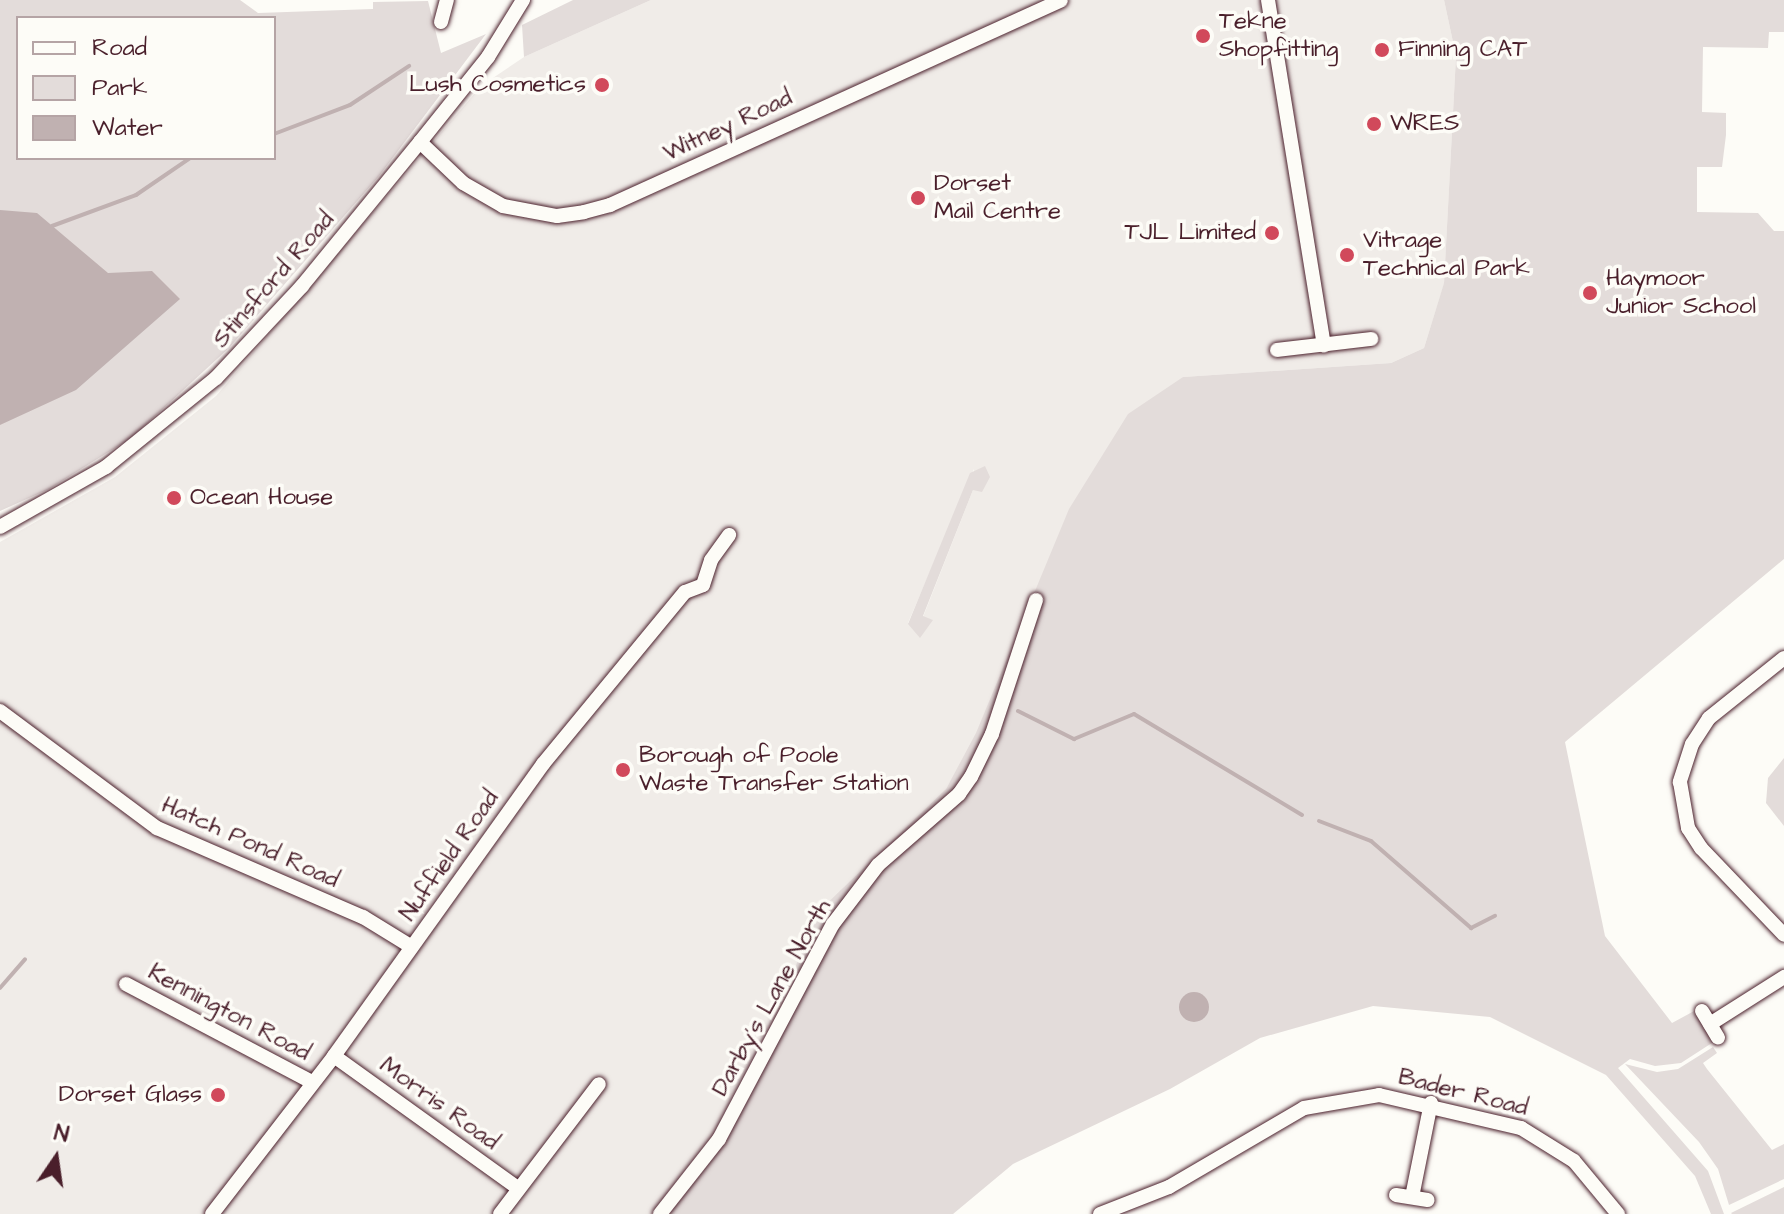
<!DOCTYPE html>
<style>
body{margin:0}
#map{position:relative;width:1784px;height:1214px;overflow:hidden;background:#fdfcf7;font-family:"Architects Daughter",sans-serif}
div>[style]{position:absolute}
.built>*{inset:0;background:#f0ece8}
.green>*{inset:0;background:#e3dcda}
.water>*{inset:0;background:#c0b1b1}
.round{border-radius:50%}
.stream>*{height:4px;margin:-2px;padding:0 2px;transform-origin:2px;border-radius:2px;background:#c0b1b1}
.roads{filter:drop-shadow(0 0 2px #4a1f2b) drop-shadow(0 0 2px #4a1f2b)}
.minor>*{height:14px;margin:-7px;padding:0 7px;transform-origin:7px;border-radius:7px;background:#fdfcf7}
.dots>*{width:22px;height:22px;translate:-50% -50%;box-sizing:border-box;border:4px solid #fdfcf7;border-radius:50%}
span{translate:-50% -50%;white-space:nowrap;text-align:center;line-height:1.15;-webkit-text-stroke:7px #fdfcf7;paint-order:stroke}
.poi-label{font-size:24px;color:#4a1f2b}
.left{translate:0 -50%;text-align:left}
.right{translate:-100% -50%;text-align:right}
.street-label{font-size:24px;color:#4a1f2b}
.legend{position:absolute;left:16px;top:16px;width:260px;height:144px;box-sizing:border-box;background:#fdfcf7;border:2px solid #b5a4a5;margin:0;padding:10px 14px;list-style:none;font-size:24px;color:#4a1f2b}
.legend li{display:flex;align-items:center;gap:16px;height:40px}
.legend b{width:40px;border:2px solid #b5a4a5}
.north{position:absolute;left:16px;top:1118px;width:80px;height:80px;-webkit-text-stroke:6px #fdfcf7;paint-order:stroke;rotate:13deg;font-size:22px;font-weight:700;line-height:32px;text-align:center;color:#4a1f2b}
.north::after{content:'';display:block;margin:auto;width:28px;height:36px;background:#4a1f2b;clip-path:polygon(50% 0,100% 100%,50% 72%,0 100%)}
</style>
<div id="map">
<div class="built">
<i style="clip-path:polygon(evenodd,651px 0,1444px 0,1456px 56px,1444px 284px,1424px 348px,1391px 363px,1183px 377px,946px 789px,796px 965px,783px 1024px,706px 1158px,660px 1214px,0 1214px,0 542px,115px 477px,216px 396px,481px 86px,524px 57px,651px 0,974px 469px,973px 490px,923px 617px,932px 620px,908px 623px,974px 469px)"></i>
</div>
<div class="green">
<i style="clip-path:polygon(evenodd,0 0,240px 0,258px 13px,373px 9px,373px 2px,428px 1px,441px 53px,486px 34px,379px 176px,229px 348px,131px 438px,49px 489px,0 511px,0 0,18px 18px,274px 18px,274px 158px,18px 158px,18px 18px)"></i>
<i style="clip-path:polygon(573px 0,651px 0,524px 57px,522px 25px)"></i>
<i style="clip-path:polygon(1444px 0,1784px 0,1784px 32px,1769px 32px,1768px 48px,1703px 47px,1702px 112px,1726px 113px,1726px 135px,1722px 167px,1697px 167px,1697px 212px,1758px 213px,1774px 231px,1784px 231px,1784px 559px,1565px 742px,1605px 936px,1672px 1023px,1696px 1010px,1715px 1041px,1681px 1063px,1655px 1066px,1630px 1059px,1618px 1068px,1708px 1171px,1724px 1214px,1711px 1214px,1695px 1176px,1606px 1075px,1490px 1017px,1373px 1006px,1260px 1038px,1170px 1089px,1013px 1164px,953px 1214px,660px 1214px,691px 1181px,783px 1024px,796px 965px,818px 912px,946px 789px,976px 733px,1069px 509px,1128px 414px,1183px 377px,1391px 363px,1424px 348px,1444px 283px,1456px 56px)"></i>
<i style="clip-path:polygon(985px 466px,990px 477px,982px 492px,973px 490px,923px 616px,933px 620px,920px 638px,908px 624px,970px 473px)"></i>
<i style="clip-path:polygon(1784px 758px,1784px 826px,1766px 803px,1768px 778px)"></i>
<i style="clip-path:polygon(1713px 1047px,1717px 1053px,1703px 1063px,1707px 1069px,1772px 1150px,1784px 1144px,1784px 1179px,1729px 1205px,1718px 1169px,1699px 1142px,1625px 1064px,1657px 1072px,1678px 1069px)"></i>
<i style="clip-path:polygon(1784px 1187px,1784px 1214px,1732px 1214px,1731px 1213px)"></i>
</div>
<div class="water">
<i style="clip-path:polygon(0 210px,37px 213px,108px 273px,152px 271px,180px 299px,76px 390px,0 425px)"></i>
<i class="round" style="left:1179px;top:992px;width:30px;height:30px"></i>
</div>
<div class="stream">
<i style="left:274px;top:134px;width:81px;rotate:-20.9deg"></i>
<i style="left:350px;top:105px;width:71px;rotate:-33.5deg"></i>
<i style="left:52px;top:226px;width:90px;rotate:-20.3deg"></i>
<i style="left:136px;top:195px;width:65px;rotate:-34.4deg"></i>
<i style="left:1018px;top:711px;width:63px;rotate:26.6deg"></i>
<i style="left:1074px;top:739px;width:65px;rotate:-22.6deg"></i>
<i style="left:1134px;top:714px;width:196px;rotate:31deg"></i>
<i style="left:1319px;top:821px;width:56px;rotate:21deg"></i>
<i style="left:1371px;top:841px;width:133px;rotate:41deg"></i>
<i style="left:1471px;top:928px;width:27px;rotate:-27deg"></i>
<i style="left:0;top:988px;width:38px;rotate:-49deg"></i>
</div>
<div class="roads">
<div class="minor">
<i style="left:1268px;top:0;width:350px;rotate:80.8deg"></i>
<i style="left:441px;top:22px;width:23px;rotate:-75deg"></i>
<i style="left:420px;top:142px;width:59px;rotate:43.6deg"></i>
<i style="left:463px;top:183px;width:46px;rotate:29.9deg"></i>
<i style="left:503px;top:206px;width:55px;rotate:10.5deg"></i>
<i style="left:557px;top:216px;width:27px;rotate:-8deg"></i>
<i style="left:584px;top:212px;width:27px;rotate:-15deg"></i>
<i style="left:610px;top:205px;width:495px;rotate:-24.4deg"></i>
<i style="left:1277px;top:350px;width:95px;rotate:-6.7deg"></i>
<i style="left:0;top:527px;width:122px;rotate:-29.5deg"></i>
<i style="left:106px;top:467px;width:141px;rotate:-39deg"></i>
<i style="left:216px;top:378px;width:126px;rotate:-46.9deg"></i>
<i style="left:302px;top:286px;width:186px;rotate:-50.7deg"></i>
<i style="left:420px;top:142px;width:109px;rotate:-51.3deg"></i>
<i style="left:488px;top:57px;width:67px;rotate:-58.4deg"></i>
<i style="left:1784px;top:658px;width:96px;rotate:141.3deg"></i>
<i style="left:1709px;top:718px;width:31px;rotate:123deg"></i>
<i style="left:1692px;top:744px;width:40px;rotate:108deg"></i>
<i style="left:1680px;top:782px;width:47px;rotate:80.1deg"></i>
<i style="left:1688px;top:828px;width:24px;rotate:57deg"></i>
<i style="left:1701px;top:848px;width:120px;rotate:46.3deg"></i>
<i style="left:0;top:711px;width:196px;rotate:36.7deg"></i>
<i style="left:157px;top:828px;width:224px;rotate:23.4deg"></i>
<i style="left:363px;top:917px;width:57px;rotate:31.5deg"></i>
<i style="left:126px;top:984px;width:210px;rotate:27.8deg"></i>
<i style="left:1702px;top:1011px;width:31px;rotate:59deg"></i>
<i style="left:1710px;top:1024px;width:88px;rotate:-32.4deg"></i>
<i style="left:334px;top:1056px;width:226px;rotate:35.7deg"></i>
<i style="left:1396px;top:1195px;width:32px;rotate:9deg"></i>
<i style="left:1412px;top:1197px;width:96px;rotate:-78.6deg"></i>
<i style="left:212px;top:1214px;width:200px;rotate:-52.3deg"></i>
<i style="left:334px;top:1056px;width:359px;rotate:-54.4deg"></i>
<i style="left:543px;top:764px;width:223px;rotate:-50.5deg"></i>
<i style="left:685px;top:592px;width:19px;rotate:-21deg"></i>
<i style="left:703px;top:585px;width:26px;rotate:-72deg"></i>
<i style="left:711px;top:560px;width:31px;rotate:-54deg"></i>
<i style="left:500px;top:1214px;width:163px;rotate:-52.7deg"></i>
<i style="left:660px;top:1214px;width:95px;rotate:-51.8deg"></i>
<i style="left:719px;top:1139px;width:243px;rotate:-62.1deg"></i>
<i style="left:833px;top:924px;width:74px;rotate:-52.7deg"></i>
<i style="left:878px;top:865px;width:108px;rotate:-41.2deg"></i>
<i style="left:959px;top:794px;width:21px;rotate:-55deg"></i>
<i style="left:971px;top:777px;width:48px;rotate:-64deg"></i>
<i style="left:992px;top:734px;width:141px;rotate:-71.8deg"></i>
<i style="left:1100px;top:1214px;width:74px;rotate:-21.4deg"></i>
<i style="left:1169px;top:1187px;width:156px;rotate:-30.3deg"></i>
<i style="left:1304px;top:1108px;width:76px;rotate:-9.8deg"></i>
<i style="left:1379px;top:1095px;width:146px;rotate:13.1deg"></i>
<i style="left:1521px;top:1128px;width:62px;rotate:31.9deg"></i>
<i style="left:1574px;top:1161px;width:69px;rotate:50.3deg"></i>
</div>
</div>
<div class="dots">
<i style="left:1203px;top:36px;background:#d1495b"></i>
<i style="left:1382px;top:50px;background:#d1495b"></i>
<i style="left:602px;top:85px;background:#d1495b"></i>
<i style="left:1374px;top:124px;background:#d1495b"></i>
<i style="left:918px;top:198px;background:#d1495b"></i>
<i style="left:1272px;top:233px;background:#d1495b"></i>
<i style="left:1347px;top:255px;background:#d1495b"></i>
<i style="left:1590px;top:293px;background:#d1495b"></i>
<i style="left:174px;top:498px;background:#d1495b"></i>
<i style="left:623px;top:770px;background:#d1495b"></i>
<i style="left:218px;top:1095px;background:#d1495b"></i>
</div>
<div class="poi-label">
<span class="left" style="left:1219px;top:36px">Tekne<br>Shopfitting</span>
<span class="left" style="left:1398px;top:50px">Finning CAT</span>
<span class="right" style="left:586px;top:85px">Lush Cosmetics</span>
<span class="left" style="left:1390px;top:124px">WRES</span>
<span class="left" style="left:934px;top:198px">Dorset<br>Mail Centre</span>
<span class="right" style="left:1256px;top:233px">TJL Limited</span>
<span class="left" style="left:1363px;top:255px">Vitrage<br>Technical Park</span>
<span class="left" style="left:1606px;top:293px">Haymoor<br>Junior School</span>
<span class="left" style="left:190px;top:498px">Ocean House</span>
<span class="left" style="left:639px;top:770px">Borough of Poole<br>Waste Transfer Station</span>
<span class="right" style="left:202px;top:1095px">Dorset Glass</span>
</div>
<div class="street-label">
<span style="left:728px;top:126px;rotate:-25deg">Witney Road</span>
<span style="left:274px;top:280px;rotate:-49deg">Stinsford Road</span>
<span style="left:250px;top:843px;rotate:24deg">Hatch Pond Road</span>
<span style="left:450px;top:856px;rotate:-55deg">Nuffield Road</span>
<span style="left:772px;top:998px;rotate:-61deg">Darby's Lane North</span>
<span style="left:229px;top:1013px;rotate:28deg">Kennington Road</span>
<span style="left:1463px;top:1093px;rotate:14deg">Bader Road</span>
<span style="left:439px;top:1104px;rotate:36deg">Morris Road</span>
</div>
<ul class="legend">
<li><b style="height:10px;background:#fdfcf7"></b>Road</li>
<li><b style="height:22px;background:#e3dcda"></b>Park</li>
<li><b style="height:22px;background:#c0b1b1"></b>Water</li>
</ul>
<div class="north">N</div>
</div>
